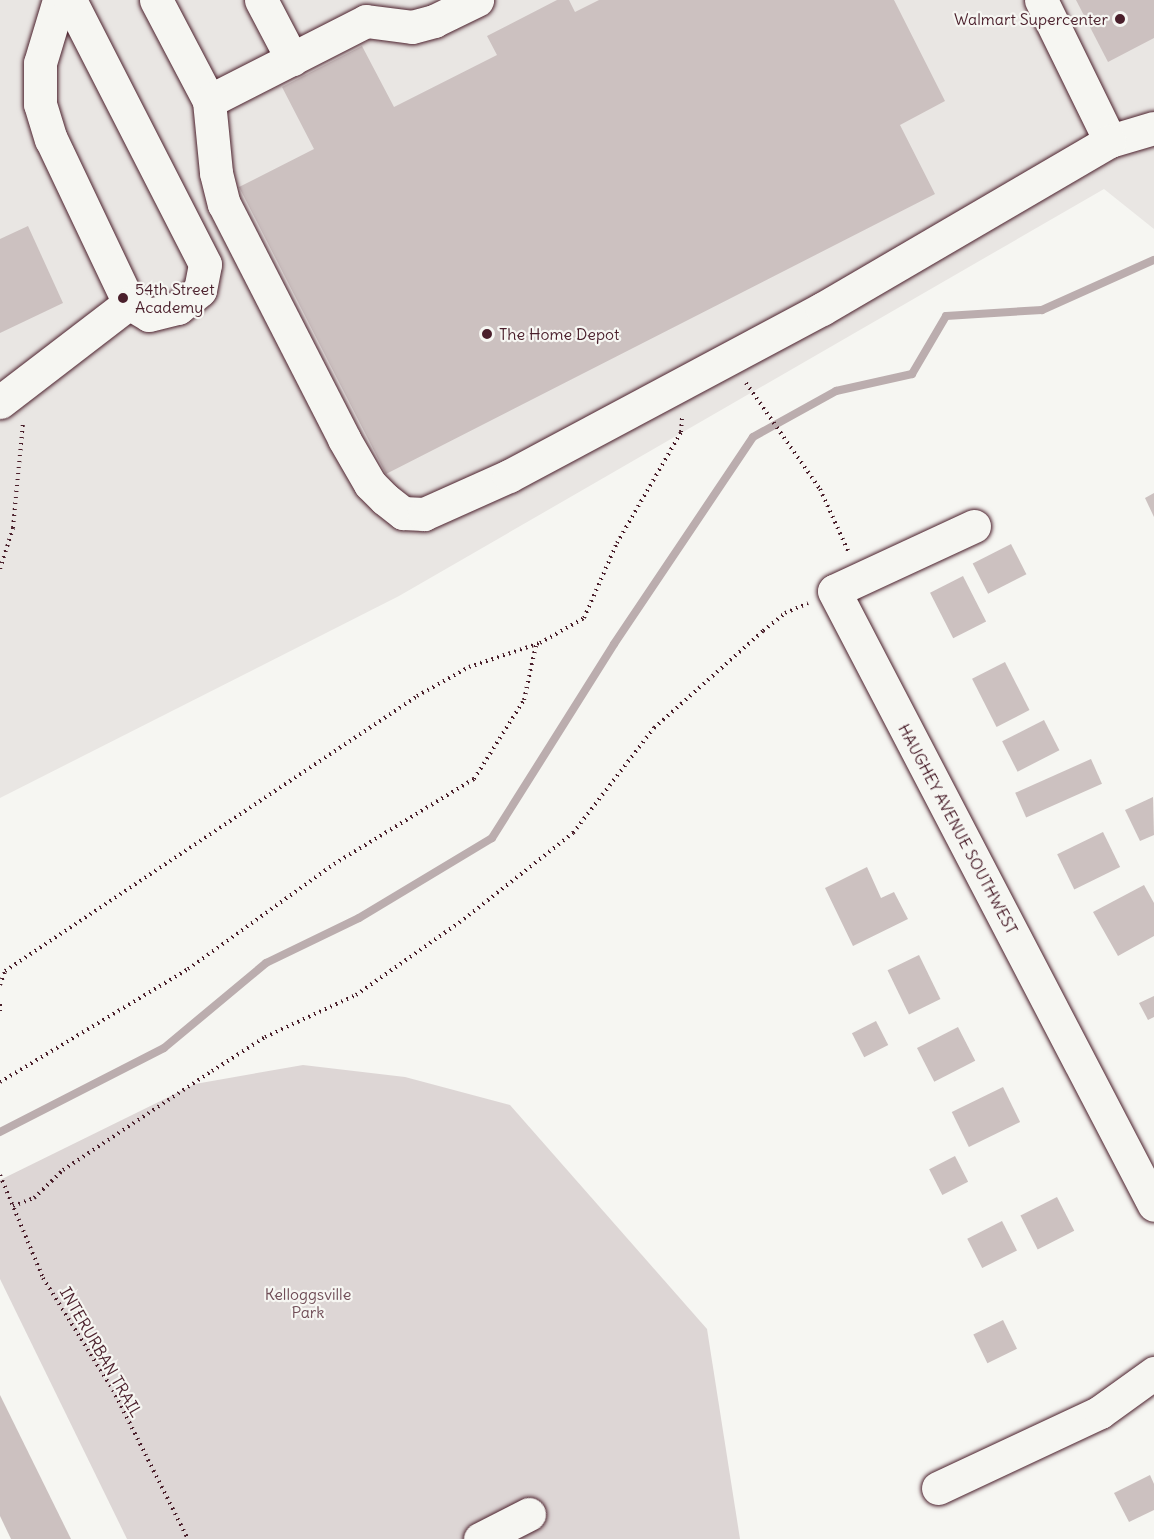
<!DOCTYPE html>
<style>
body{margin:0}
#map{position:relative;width:1154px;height:1539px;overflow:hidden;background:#f6f6f2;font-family:Delius,sans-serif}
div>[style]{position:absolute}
.built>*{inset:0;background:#e9e6e3}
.green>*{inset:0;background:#ddd6d5}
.stream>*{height:8px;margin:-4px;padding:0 4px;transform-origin:4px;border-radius:4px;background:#bbadae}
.building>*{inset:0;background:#ccc1c0;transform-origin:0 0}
.path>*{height:4px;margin-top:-2px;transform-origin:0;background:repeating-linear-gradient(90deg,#4a1f2b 0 1.5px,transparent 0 6px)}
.roads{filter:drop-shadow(0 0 2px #4a1f2b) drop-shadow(0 0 2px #4a1f2b)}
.minor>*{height:33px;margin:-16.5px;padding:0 16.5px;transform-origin:16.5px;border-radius:16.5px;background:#f6f6f2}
.dots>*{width:16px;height:16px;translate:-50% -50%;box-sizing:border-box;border:3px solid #f6f6f2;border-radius:50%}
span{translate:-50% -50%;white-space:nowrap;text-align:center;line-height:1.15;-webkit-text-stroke:4.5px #f6f6f2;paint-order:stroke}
.poi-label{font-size:16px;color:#4a1f2b}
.right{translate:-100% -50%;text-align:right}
.left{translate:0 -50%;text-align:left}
.street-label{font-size:16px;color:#4a1f2b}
.park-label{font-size:16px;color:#6f4d56}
</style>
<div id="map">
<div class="built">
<i style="clip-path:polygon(0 0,1154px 0,1154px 229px,1104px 189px,399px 596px,0 798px)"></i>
</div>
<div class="green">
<i style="clip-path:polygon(303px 1065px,405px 1077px,510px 1105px,707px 1329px,740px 1539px,127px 1539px,0 1279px,0 1180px,195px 1084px)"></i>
</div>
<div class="stream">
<i style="left:0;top:1132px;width:184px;rotate:-27.1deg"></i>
<i style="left:164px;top:1048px;width:133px;rotate:-39.8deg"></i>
<i style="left:266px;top:963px;width:103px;rotate:-25.8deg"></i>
<i style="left:359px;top:918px;width:155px;rotate:-31deg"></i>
<i style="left:492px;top:838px;width:229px;rotate:-57.8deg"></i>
<i style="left:614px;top:644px;width:249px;rotate:-56.1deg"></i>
<i style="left:753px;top:437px;width:95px;rotate:-29deg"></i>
<i style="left:836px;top:391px;width:78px;rotate:-12.6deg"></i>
<i style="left:912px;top:374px;width:67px;rotate:-59.6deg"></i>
<i style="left:946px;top:316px;width:96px;rotate:-3.6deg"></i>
<i style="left:1042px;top:310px;width:123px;rotate:-24.1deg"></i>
</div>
<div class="building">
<i style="clip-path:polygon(557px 0,569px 0,575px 12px,599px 0,894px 0,945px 101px,900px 125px,935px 194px,386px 474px,239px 187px,314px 149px,282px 87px,362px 46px,394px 107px,497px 55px,487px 36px)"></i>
<i style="clip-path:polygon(1076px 0,1154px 0,1154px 38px,1108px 62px)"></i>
<i style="clip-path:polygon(28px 226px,63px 303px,0 333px,0 239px)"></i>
<i style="clip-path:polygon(1154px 493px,1154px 517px,1145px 498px)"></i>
<i style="left:1011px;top:544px;width:34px;height:43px;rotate:63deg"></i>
<i style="left:963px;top:576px;width:51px;height:37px;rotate:63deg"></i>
<i style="left:1005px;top:662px;width:54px;height:37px;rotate:63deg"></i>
<i style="left:1044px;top:720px;width:34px;height:47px;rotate:63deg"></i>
<i style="left:1091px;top:759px;width:27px;height:83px;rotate:66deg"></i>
<i style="clip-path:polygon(1153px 797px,1154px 835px,1140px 841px,1125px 810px)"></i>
<i style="left:1103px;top:832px;width:39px;height:51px;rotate:64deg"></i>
<i style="clip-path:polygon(867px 867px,881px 898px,894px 892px,908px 919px,853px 946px,825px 888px)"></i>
<i style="clip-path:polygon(1144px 885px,1154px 903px,1154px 936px,1118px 956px,1093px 912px)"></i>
<i style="left:919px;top:955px;width:49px;height:35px;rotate:64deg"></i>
<i style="clip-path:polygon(1154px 996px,1154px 1017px,1148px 1020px,1139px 1003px)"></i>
<i style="left:876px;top:1021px;width:27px;height:27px;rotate:63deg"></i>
<i style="left:958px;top:1027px;width:38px;height:46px;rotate:63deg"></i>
<i style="left:1003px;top:1087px;width:39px;height:57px;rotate:64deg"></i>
<i style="left:955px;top:1156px;width:29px;height:29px;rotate:63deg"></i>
<i style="left:1057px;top:1197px;width:38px;height:41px;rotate:63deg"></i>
<i style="left:1002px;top:1221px;width:33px;height:39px;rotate:63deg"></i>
<i style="left:1003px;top:1320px;width:32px;height:33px;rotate:64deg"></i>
<i style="clip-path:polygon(0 1395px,71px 1539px,11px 1539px,0 1516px)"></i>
<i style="clip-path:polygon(1150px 1475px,1154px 1484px,1154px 1510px,1129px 1522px,1114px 1493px)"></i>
</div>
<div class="path">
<i style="left:746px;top:383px;width:129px;rotate:55.1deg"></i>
<i style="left:820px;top:489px;width:70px;rotate:65.6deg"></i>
<i style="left:0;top:569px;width:43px;rotate:-72.4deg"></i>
<i style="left:13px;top:528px;width:105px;rotate:-84.6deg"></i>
<i style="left:0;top:985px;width:15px;rotate:-70deg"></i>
<i style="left:5px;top:971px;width:495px;rotate:-33.7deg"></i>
<i style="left:417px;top:696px;width:60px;rotate:-29.1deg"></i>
<i style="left:469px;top:667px;width:75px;rotate:-18.7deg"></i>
<i style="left:540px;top:643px;width:51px;rotate:-29.6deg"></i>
<i style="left:584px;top:618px;width:82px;rotate:-66.3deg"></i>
<i style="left:617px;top:543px;width:128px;rotate:-60deg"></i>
<i style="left:681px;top:432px;width:15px;rotate:-86deg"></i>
<i style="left:0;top:1004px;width:7px;rotate:90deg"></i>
<i style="left:0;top:1082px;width:219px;rotate:-31deg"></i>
<i style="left:188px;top:969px;width:180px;rotate:-35.7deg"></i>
<i style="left:334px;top:864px;width:164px;rotate:-31.3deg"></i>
<i style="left:474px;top:779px;width:93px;rotate:-57.7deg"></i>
<i style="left:524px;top:700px;width:56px;rotate:-77.7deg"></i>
<i style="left:0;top:1175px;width:112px;rotate:67.3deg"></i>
<i style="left:43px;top:1278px;width:132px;rotate:58deg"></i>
<i style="left:113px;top:1390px;width:167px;rotate:63.3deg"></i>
<i style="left:13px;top:1206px;width:22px;rotate:-21deg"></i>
<i style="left:34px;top:1198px;width:40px;rotate:-44deg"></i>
<i style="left:63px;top:1170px;width:179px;rotate:-33.6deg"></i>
<i style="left:212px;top:1071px;width:63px;rotate:-32.7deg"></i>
<i style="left:265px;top:1037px;width:100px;rotate:-24.8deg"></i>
<i style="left:356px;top:995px;width:132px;rotate:-35.1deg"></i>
<i style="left:464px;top:919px;width:139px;rotate:-38.3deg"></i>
<i style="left:573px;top:833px;width:133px;rotate:-52.4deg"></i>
<i style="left:654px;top:728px;width:146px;rotate:-41.7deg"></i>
<i style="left:763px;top:631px;width:28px;rotate:-39deg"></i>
<i style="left:785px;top:613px;width:25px;rotate:-23deg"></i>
</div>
<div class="roads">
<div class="minor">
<i style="left:59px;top:0;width:66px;rotate:106.8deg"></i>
<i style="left:40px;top:63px;width:41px;rotate:90deg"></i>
<i style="left:40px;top:104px;width:37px;rotate:73deg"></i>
<i style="left:51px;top:139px;width:182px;rotate:64.6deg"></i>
<i style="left:129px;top:303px;width:23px;rotate:31deg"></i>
<i style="left:149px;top:315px;width:30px;rotate:-14deg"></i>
<i style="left:178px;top:308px;width:28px;rotate:-39deg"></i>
<i style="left:200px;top:290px;width:26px;rotate:-79deg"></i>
<i style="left:205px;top:264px;width:297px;rotate:-117.1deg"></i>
<i style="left:156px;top:0;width:114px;rotate:62.3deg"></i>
<i style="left:209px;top:101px;width:176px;rotate:-27deg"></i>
<i style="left:366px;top:21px;width:46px;rotate:7.4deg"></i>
<i style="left:412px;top:27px;width:23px;rotate:-15deg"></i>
<i style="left:434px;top:21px;width:48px;rotate:-26deg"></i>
<i style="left:261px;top:0;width:67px;rotate:62.3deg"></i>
<i style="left:1041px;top:0;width:157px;rotate:63.9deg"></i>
<i style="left:1110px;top:141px;width:46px;rotate:-16.5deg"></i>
<i style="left:209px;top:101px;width:72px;rotate:84.4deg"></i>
<i style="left:216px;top:173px;width:32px;rotate:76deg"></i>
<i style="left:224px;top:204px;width:264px;rotate:62.9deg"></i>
<i style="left:344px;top:439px;width:52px;rotate:60deg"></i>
<i style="left:370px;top:484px;width:21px;rotate:45deg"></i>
<i style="left:385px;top:499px;width:23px;rotate:38deg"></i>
<i style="left:403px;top:513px;width:21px;rotate:3deg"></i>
<i style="left:424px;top:514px;width:93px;rotate:-24.1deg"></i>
<i style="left:509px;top:476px;width:355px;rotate:-28.1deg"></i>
<i style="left:822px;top:309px;width:333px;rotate:-30.3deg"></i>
<i style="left:0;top:402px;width:163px;rotate:-37.5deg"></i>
<i style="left:974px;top:526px;width:154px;rotate:155.1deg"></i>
<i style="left:834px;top:591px;width:692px;rotate:62.47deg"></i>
<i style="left:938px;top:1488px;width:179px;rotate:-25.1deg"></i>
<i style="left:1100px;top:1412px;width:67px;rotate:-35.8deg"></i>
<i style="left:480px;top:1539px;width:55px;rotate:-27deg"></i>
</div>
</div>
<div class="dots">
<i style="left:1120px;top:19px;background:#4a1f2b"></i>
<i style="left:123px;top:298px;background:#4a1f2b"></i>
<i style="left:487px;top:334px;background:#4a1f2b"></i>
</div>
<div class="poi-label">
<span class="right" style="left:1108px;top:19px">Walmart Supercenter</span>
<span class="left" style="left:135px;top:298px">54th Street<br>Academy</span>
<span class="left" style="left:499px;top:334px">The Home Depot</span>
</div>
<div class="street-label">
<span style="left:958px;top:829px;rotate:62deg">HAUGHEY AVENUE SOUTHWEST</span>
<span style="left:101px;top:1352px;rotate:60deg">INTERURBAN TRAIL</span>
</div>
<div class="park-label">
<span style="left:308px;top:1303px">Kelloggsville<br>Park</span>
</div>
</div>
